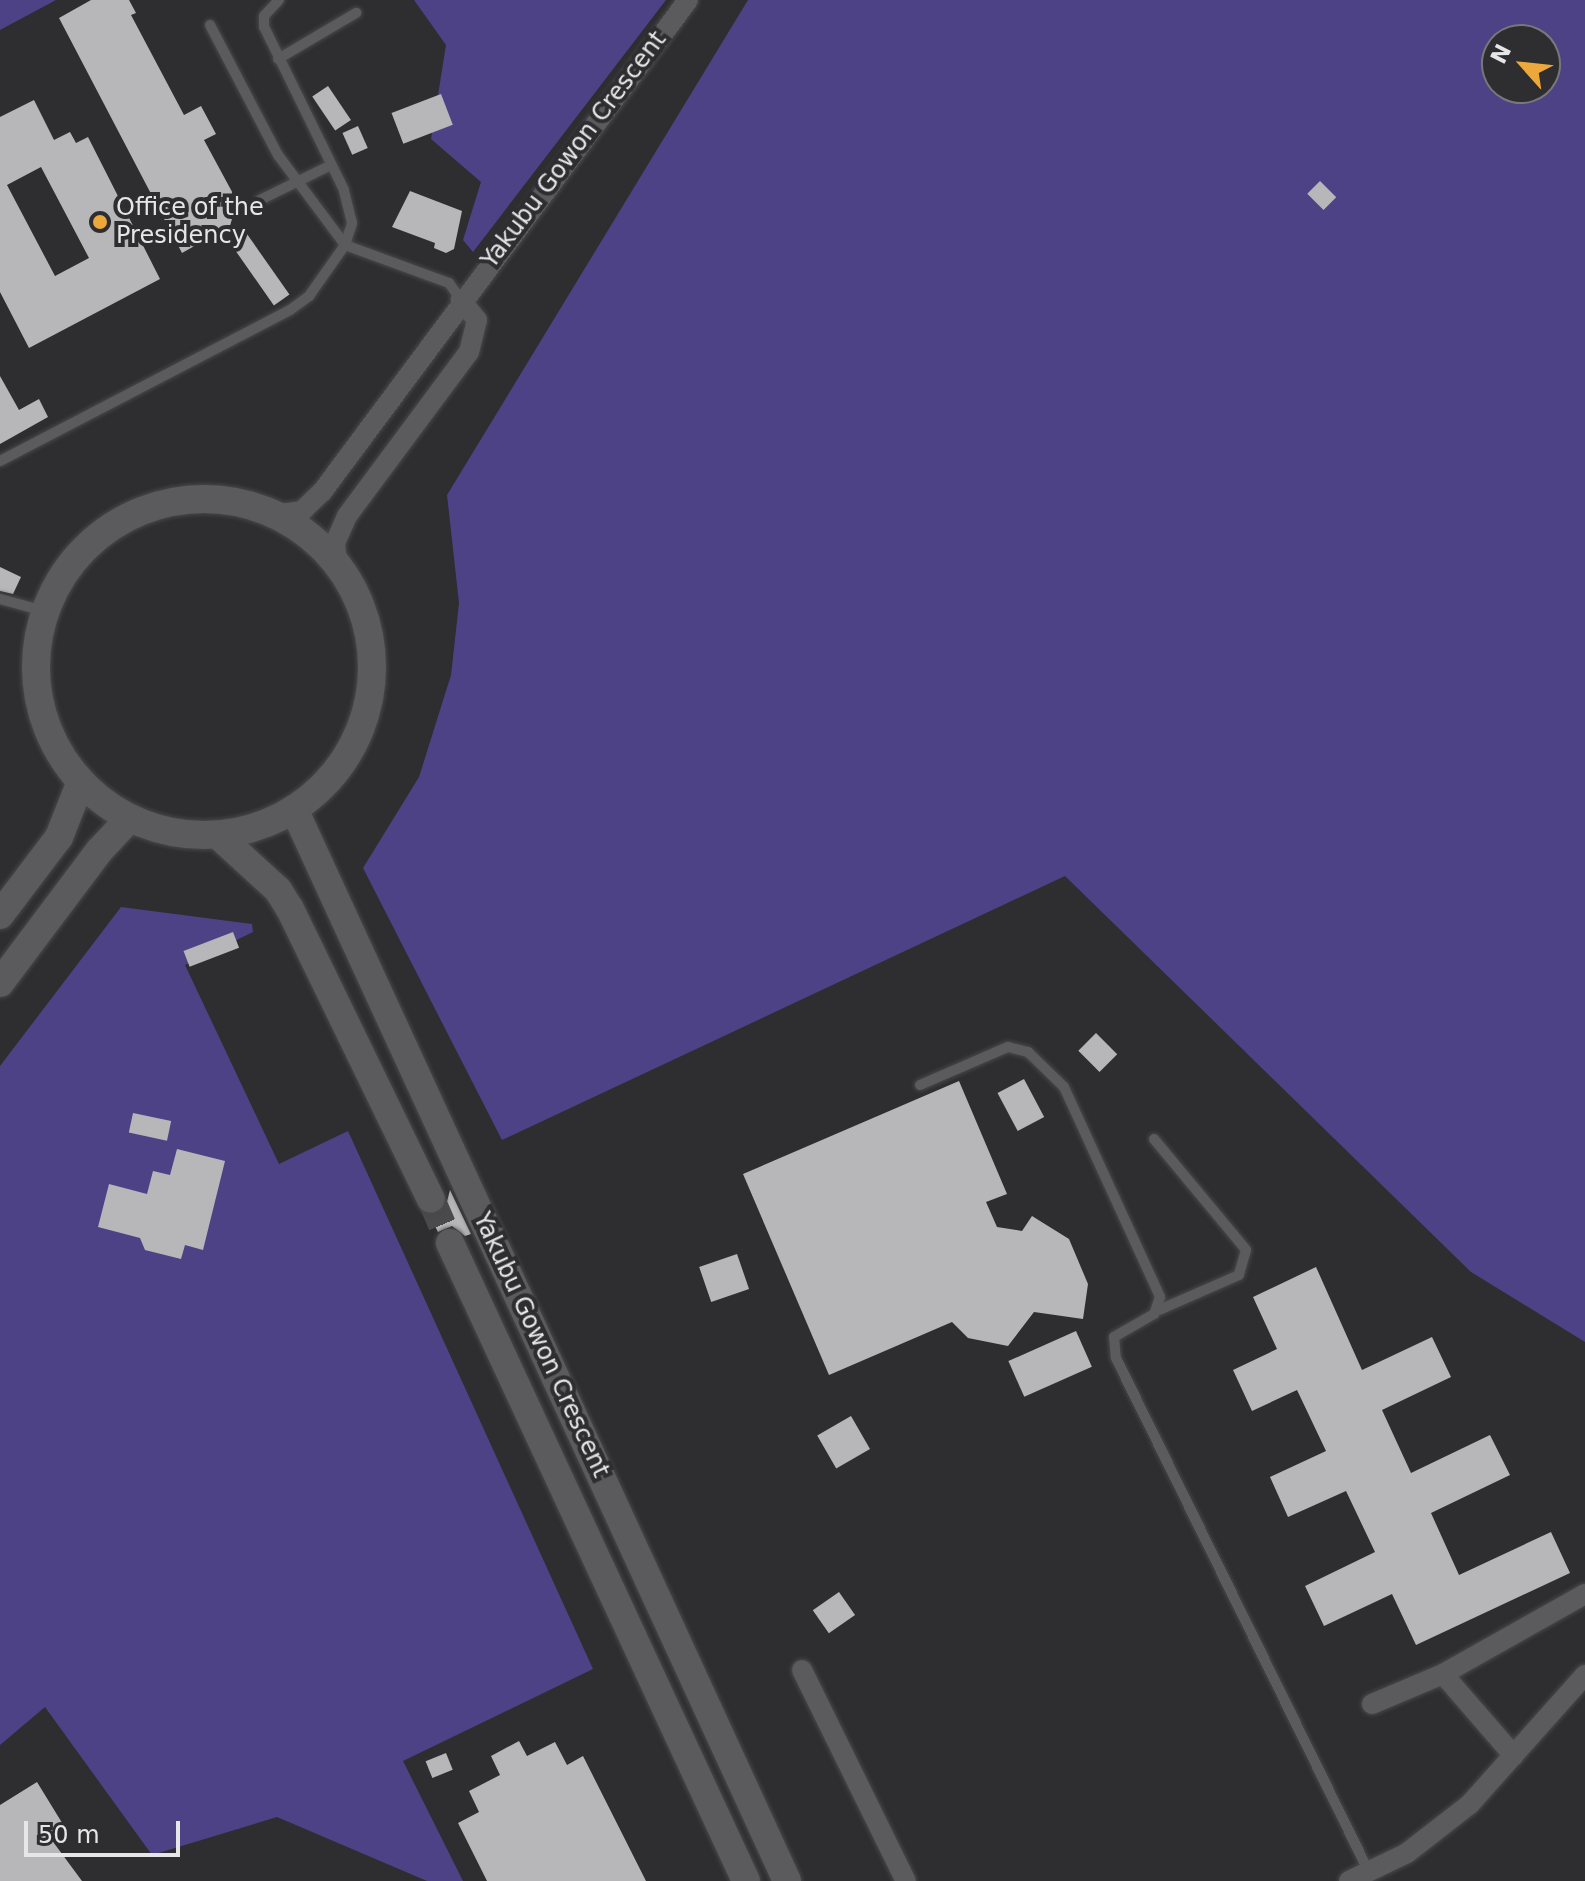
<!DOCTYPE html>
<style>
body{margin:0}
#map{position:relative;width:1585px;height:1881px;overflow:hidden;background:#2e2d30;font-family:"DejaVu Sans",sans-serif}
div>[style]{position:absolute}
.green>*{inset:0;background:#4c4285}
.building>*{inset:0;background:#b7b7ba;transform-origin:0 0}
.secondary-tunnel>*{height:28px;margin-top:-14px;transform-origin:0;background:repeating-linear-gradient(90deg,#4a494c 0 28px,transparent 0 42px)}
.roads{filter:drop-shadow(0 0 2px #48484a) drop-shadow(0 0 2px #48484a)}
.lane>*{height:10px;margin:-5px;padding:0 5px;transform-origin:5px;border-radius:5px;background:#5b5b5e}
.street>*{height:20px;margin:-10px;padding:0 10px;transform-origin:10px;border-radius:10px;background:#5b5b5e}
.secondary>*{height:28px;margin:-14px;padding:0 14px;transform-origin:14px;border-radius:14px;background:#5b5b5e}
.secondary>.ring{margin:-14px;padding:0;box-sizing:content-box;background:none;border:28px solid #5b5b5e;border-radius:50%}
.dots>*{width:22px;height:22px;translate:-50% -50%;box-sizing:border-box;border:4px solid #2e2d30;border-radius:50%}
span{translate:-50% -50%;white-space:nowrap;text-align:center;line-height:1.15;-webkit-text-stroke:8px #2e2d30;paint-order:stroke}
.street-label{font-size:24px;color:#e6e6e8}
.poi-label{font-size:24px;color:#e6e6e8}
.left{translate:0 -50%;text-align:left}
.north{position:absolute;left:1481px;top:24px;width:80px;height:80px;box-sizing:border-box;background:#2e2d30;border:2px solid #78777a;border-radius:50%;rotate:297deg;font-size:22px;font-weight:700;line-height:32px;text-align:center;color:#e6e6e8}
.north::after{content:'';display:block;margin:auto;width:28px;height:36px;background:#eda83b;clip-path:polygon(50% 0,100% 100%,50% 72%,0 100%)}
.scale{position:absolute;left:24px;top:1821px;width:156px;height:36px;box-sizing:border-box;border:4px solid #e6e6e8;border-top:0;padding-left:10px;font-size:24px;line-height:28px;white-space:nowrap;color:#e6e6e8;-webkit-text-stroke:6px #2e2d30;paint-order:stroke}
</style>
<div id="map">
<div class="green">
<i style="clip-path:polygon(0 0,56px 0,0 30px)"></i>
<i style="clip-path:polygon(414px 0,666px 0,473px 252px,463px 240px,481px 182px,431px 139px,446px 45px)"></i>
<i style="clip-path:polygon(evenodd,748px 0,1585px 0,1585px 1342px,1471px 1272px,1065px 876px,502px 1140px,363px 868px,419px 777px,451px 675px,459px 603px,447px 495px,748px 0,1497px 40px,1545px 40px,1545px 88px,1497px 88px,1497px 40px)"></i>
<i style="clip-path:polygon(121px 907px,252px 924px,253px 932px,185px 965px,279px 1164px,348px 1131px,593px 1669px,403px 1761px,463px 1881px,427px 1881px,277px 1817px,152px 1855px,45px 1707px,0 1745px,0 1066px)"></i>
</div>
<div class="building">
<i style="clip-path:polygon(91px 0,129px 0,136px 13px,131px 15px,184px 115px,201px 106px,216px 134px,204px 140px,237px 201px,230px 226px,182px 253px,59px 18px)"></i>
<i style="left:328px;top:86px;width:41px;height:19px;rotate:56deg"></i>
<i style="left:441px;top:94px;width:33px;height:53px;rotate:69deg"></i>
<i style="clip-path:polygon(evenodd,34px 100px,54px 140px,70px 132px,76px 143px,88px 137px,160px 279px,29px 348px,0 292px,0 117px,34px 100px,41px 167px,89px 258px,55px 276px,7px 185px,41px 167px)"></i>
<i style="left:358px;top:126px;width:24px;height:17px;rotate:66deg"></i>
<i style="left:1320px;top:181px;width:23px;height:18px;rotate:45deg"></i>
<i style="clip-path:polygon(410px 191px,462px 211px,454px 249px,446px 253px,434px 248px,435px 243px,392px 227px)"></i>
<i style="left:247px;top:234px;width:74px;height:19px;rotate:55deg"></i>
<i style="clip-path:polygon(0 376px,19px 410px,39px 399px,48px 417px,0 444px)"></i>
<i style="clip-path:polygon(0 567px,21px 577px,13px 594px,0 591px)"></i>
<i style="left:233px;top:932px;width:17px;height:53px;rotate:69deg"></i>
<i style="left:1096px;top:1033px;width:30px;height:25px;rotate:45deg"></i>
<i style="left:1024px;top:1079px;width:43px;height:30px;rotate:62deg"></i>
<i style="clip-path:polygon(959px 1081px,1007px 1194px,986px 1202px,997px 1227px,1022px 1231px,1032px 1216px,1069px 1239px,1088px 1284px,1083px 1319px,1034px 1312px,1008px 1346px,968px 1338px,952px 1322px,829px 1375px,743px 1174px)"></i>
<i style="left:133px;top:1113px;width:39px;height:20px;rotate:12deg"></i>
<i style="clip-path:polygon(177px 1149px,225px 1161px,203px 1250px,185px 1245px,181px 1259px,145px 1250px,140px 1238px,98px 1227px,109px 1184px,147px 1194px,153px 1171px,170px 1175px)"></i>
<i style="clip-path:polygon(450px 1190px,471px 1234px,465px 1236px,452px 1226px,438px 1232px,430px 1216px,445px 1209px)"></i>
<i style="left:737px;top:1254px;width:37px;height:40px;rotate:71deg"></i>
<i style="clip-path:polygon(1316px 1267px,1362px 1370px,1432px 1337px,1451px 1377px,1382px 1410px,1411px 1473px,1490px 1435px,1510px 1475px,1431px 1513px,1459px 1575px,1551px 1532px,1570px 1573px,1416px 1645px,1392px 1594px,1324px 1626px,1305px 1586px,1375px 1552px,1346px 1491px,1288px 1517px,1270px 1477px,1326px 1451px,1297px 1390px,1252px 1411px,1233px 1370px,1277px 1349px,1253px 1297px)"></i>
<i style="left:1076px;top:1331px;width:39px;height:74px;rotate:66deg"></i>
<i style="left:851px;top:1416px;width:38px;height:39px;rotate:60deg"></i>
<i style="left:839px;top:1592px;width:28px;height:32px;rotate:55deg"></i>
<i style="clip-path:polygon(519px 1741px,527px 1756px,555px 1742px,567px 1765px,583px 1756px,646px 1881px,487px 1881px,458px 1823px,479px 1812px,469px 1791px,500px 1775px,491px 1756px)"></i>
<i style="left:446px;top:1753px;width:18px;height:22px;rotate:68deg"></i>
<i style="clip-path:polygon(37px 1782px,64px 1826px,48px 1835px,82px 1881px,0 1881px,0 1805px)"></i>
</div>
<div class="secondary-tunnel">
<i style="left:431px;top:1199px;width:48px;rotate:66.6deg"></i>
</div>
<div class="roads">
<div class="lane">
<i style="left:210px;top:25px;width:147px;rotate:62.4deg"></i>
<i style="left:278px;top:155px;width:112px;rotate:53.3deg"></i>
<i style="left:345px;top:245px;width:111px;rotate:20.1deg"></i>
<i style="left:449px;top:283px;width:21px;rotate:55deg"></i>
<i style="left:278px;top:59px;width:91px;rotate:-30.5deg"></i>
<i style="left:260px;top:200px;width:79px;rotate:-26.2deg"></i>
<i style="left:0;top:461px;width:327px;rotate:-27.5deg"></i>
<i style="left:290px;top:310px;width:24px;rotate:-36deg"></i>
<i style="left:309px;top:296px;width:62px;rotate:-54.8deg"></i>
<i style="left:345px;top:245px;width:23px;rotate:-72deg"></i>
<i style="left:352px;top:223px;width:34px;rotate:-104deg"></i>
<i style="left:344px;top:190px;width:182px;rotate:-116.1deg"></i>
<i style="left:264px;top:27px;width:11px;rotate:-90deg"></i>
<i style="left:264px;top:16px;width:22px;rotate:-47deg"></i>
<i style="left:0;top:599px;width:46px;rotate:15.3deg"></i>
<i style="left:920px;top:1085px;width:96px;rotate:-23.4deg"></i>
<i style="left:1008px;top:1047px;width:21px;rotate:14deg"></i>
<i style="left:1028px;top:1052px;width:50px;rotate:44.2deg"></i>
<i style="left:1064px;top:1087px;width:231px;rotate:65.4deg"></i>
<i style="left:1160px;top:1297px;width:18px;rotate:109deg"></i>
<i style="left:1154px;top:1314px;width:46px;rotate:150.1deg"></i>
<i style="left:1114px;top:1337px;width:21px;rotate:85deg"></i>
<i style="left:1116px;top:1358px;width:573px;rotate:63.79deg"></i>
<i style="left:1154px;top:1139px;width:144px;rotate:50.3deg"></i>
<i style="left:1246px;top:1250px;width:26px;rotate:106deg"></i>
<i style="left:1239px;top:1275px;width:87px;rotate:156.4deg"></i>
</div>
<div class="street">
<i style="left:279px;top:514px;width:23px;rotate:-7deg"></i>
<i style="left:302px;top:511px;width:28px;rotate:-44deg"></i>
<i style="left:322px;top:492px;width:613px;rotate:-53.35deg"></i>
<i style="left:337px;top:562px;width:19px;rotate:-96deg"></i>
<i style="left:335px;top:543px;width:30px;rotate:-66deg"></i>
<i style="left:347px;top:516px;width:204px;rotate:-53.4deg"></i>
<i style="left:469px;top:352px;width:33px;rotate:-76deg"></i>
<i style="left:477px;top:320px;width:26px;rotate:-129deg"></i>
<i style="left:802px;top:1670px;width:235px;rotate:63.8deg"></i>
<i style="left:1443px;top:1674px;width:163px;rotate:-29.4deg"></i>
<i style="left:1372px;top:1704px;width:77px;rotate:-22.9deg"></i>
<i style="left:1443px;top:1674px;width:108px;rotate:49.1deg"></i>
<i style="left:1349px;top:1881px;width:64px;rotate:-25.8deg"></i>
<i style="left:1407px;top:1853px;width:80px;rotate:-37.9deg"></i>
<i style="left:1470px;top:1804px;width:173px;rotate:-48.3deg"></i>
</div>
<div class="secondary">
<i class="ring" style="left:36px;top:499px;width:308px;height:308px"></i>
<i style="left:294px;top:809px;width:1180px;rotate:65.3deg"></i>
<i style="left:219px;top:836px;width:80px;rotate:42.5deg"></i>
<i style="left:278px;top:890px;width:22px;rotate:58deg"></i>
<i style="left:290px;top:909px;width:322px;rotate:64.1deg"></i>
<i style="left:0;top:915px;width:98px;rotate:-52.9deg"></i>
<i style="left:59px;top:837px;width:57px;rotate:-68.4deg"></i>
<i style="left:0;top:983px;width:166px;rotate:-53.1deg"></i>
<i style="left:100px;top:850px;width:42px;rotate:-46.9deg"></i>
<i style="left:450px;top:1243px;width:703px;rotate:65.11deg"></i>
</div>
</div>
<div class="dots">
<i style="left:100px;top:222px;background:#eda83b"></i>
</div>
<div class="street-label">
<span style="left:574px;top:150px;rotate:-53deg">Yakubu Gowon Crescent</span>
<span style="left:541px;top:1345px;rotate:65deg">Yakubu Gowon Crescent</span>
</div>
<div class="poi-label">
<span class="left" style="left:116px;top:222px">Office of the<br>Presidency</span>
</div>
<div class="north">N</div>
<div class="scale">50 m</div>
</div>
